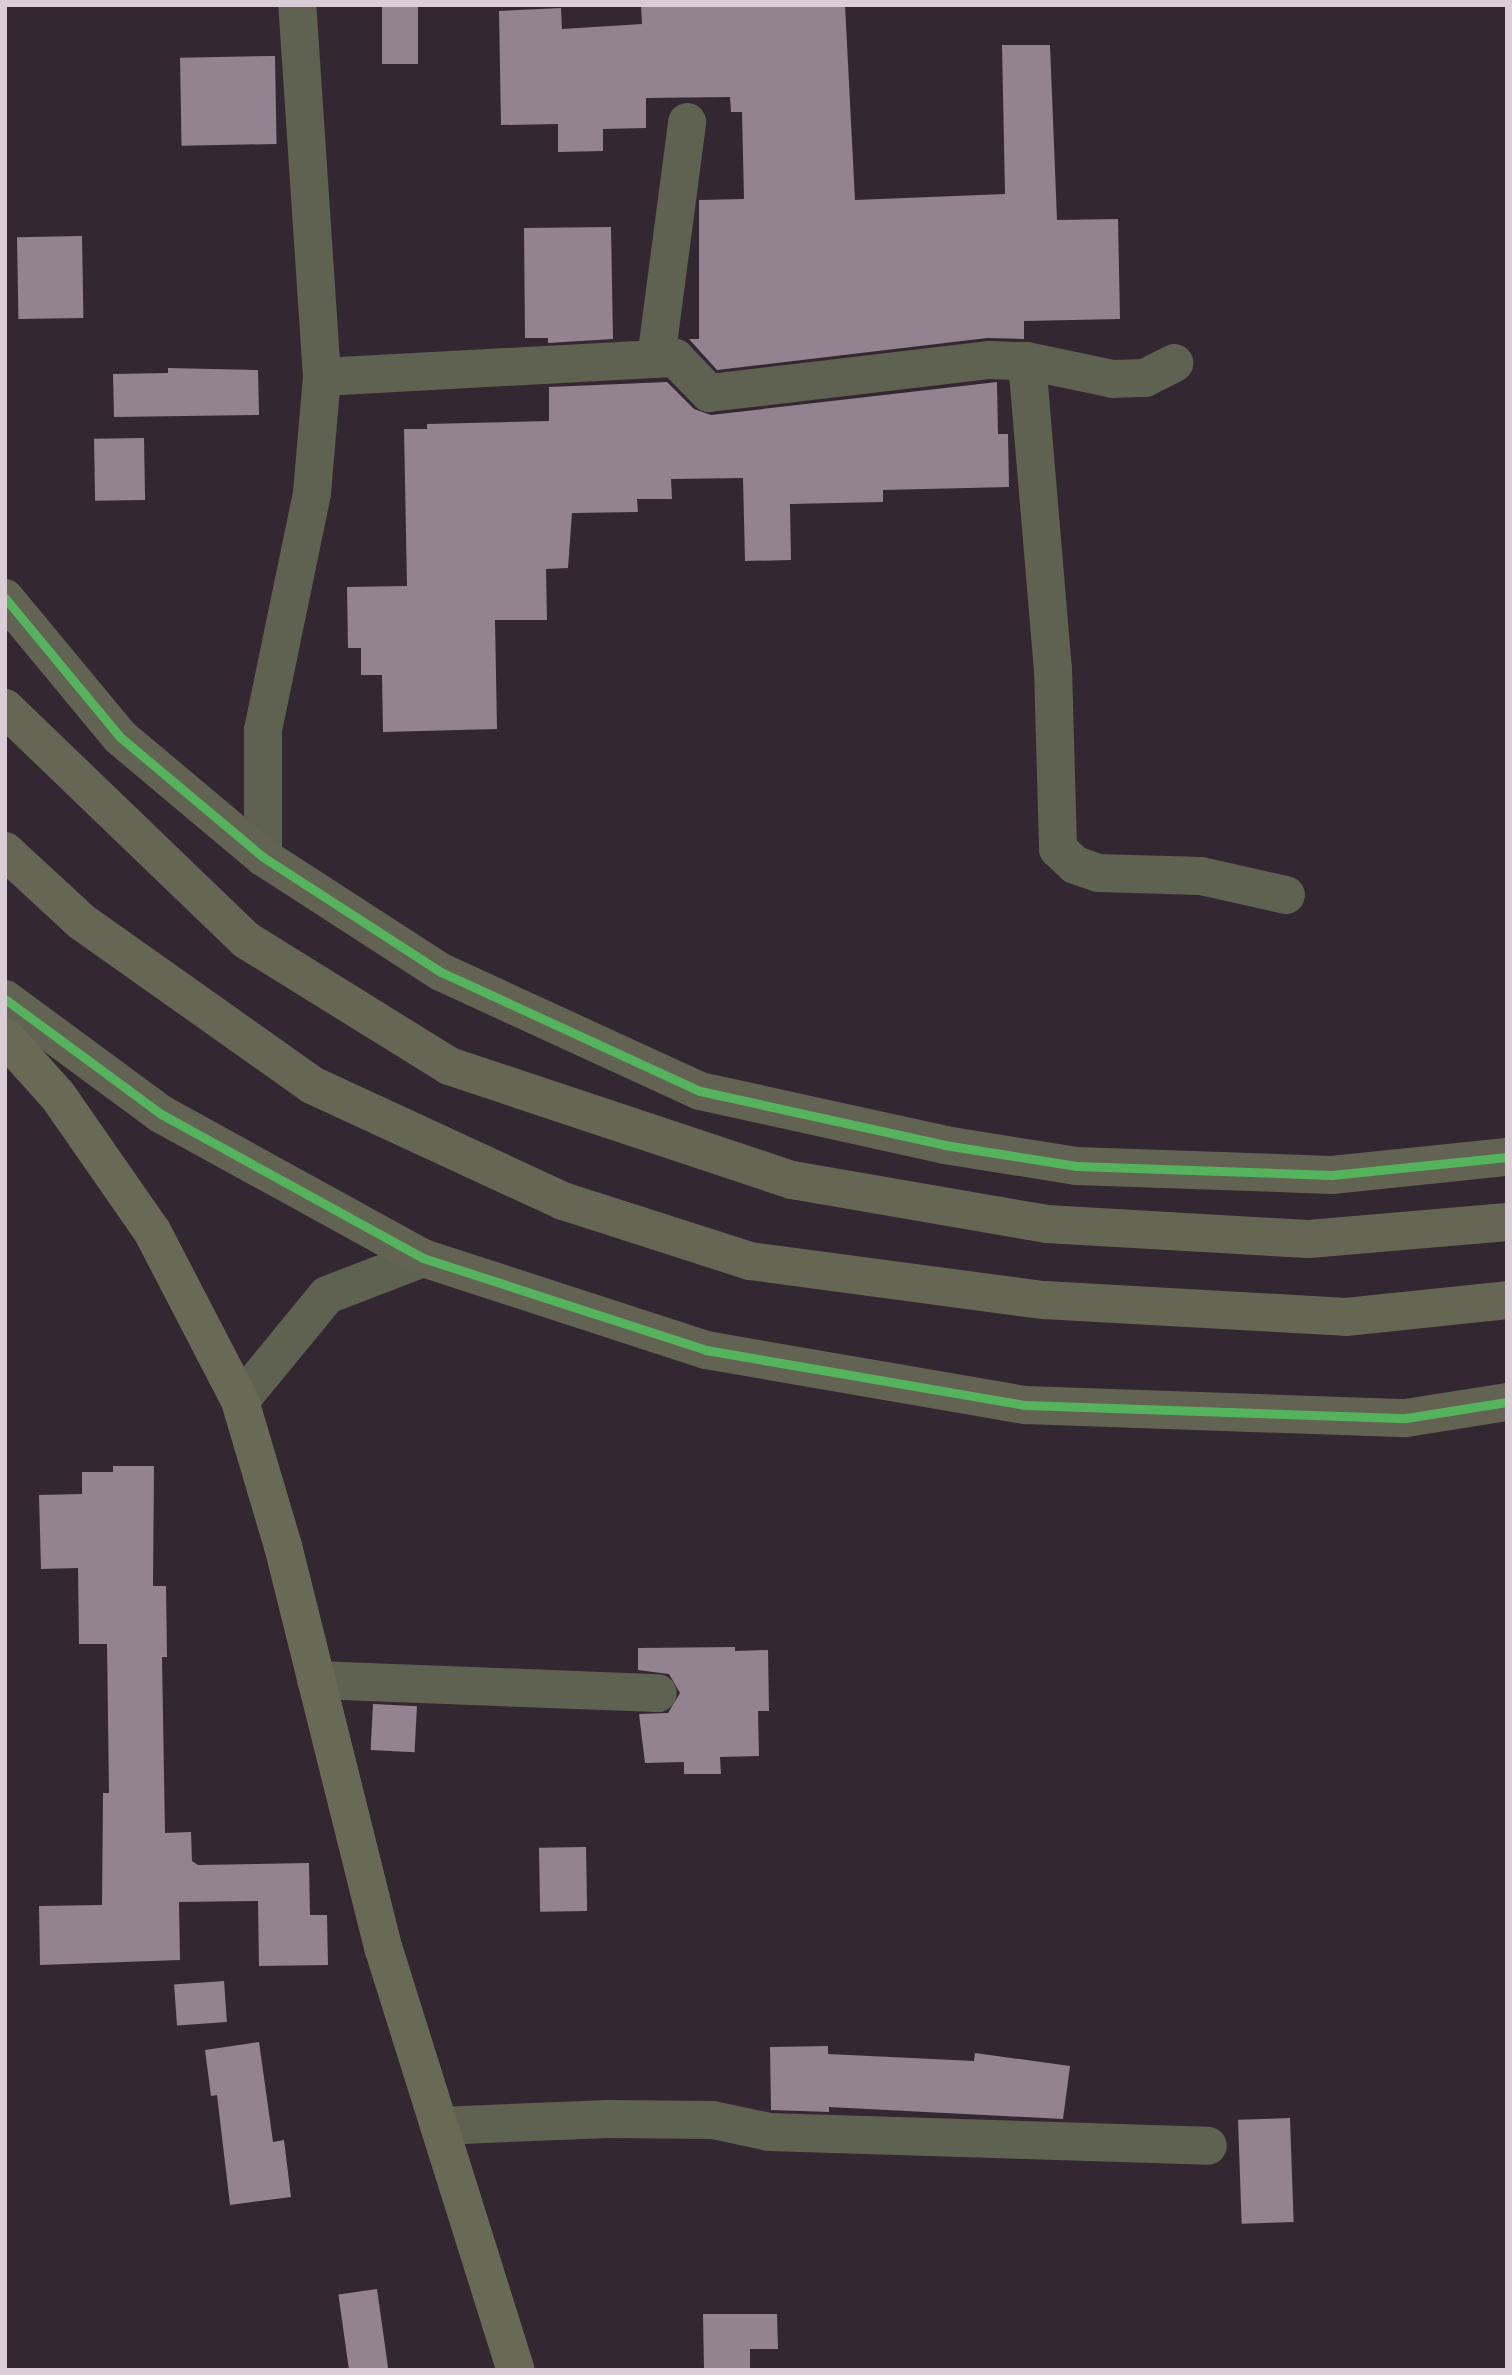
<!DOCTYPE html>
<style>
body{margin:0}
#map{position:relative;width:1512px;height:2375px;overflow:hidden;background:#332831;font-family:Signika,sans-serif}
div>[style]{position:absolute}
.building>*{inset:0;background:#938290;transform-origin:0 0}
.street>*{height:38px;margin:-19px;padding:0 19px;transform-origin:19px;border-radius:19px;background:#5f6151}
.secondary>*{height:38px;margin:-19px;padding:0 19px;transform-origin:19px;border-radius:19px;background:#626352}
.primary>*{height:38px;margin:-19px;padding:0 19px;transform-origin:19px;border-radius:19px;background:#696a56}
.highway>*{height:38px;margin:-19px;padding:0 19px;transform-origin:19px;border-radius:19px;background:#666654}
.cycleway>*{height:9px;margin:-4.5px;padding:0 4.5px;transform-origin:4.5px;border-radius:4.5px;background:#56b35d}
span{translate:-50% -50%;white-space:nowrap;text-align:center;line-height:1.15;-webkit-text-stroke:7px #191017;paint-order:stroke}
.frame{position:absolute;inset:0;border:7px solid #dbcdd8;pointer-events:none}
</style>
<div id="map">
<div class="building">
<i style="left:382px;top:5px;width:36px;height:59px"></i>
<i style="clip-path:polygon(641px 5px,845px 5px,855px 200px,1005px 194px,1002px 45px,1050px 45px,1057px 220px,1118px 219px,1120px 319px,1024px 321px,1024px 339px,987px 338px,717px 370px,689px 339px,699px 339px,699px 200px,744px 199px,742px 112px,731px 112px,730px 97px,646px 98px,646px 128px,603px 129px,603px 151px,558px 152px,558px 124px,501px 125px,499px 11px,561px 8px,562px 29px,642px 24px)"></i>
<i style="left:275px;top:56px;width:88px;height:95px;rotate:89deg"></i>
<i style="clip-path:polygon(611px 227px,613px 339px,548px 343px,548px 338px,525px 338px,524px 228px)"></i>
<i style="left:82px;top:236px;width:82px;height:65px;rotate:89deg"></i>
<i style="clip-path:polygon(168px 368px,258px 370px,259px 415px,114px 417px,113px 374px,168px 373px)"></i>
<i style="clip-path:polygon(667px 382px,694px 409px,711px 415px,997px 382px,998px 434px,1008px 434px,1009px 487px,883px 490px,883px 502px,790px 504px,791px 560px,745px 561px,743px 478px,671px 479px,672px 499px,637px 499px,638px 512px,572px 513px,568px 568px,546px 569px,547px 620px,495px 620px,497px 729px,383px 732px,382px 675px,361px 675px,361px 648px,348px 648px,347px 587px,407px 586px,404px 429px,427px 429px,427px 424px,549px 421px,549px 387px)"></i>
<i style="left:144px;top:438px;width:62px;height:50px;rotate:89deg"></i>
<i style="clip-path:polygon(113px 1466px,154px 1466px,153px 1586px,166px 1586px,167px 1657px,162px 1657px,165px 1833px,191px 1832px,192px 1861px,198px 1865px,309px 1863px,310px 1915px,327px 1915px,328px 1965px,259px 1966px,258px 1901px,179px 1902px,180px 1960px,40px 1965px,39px 1906px,102px 1905px,103px 1793px,109px 1793px,107px 1644px,79px 1644px,78px 1568px,41px 1569px,39px 1495px,82px 1494px,82px 1472px,113px 1472px)"></i>
<i style="clip-path:polygon(735px 1647px,735px 1651px,768px 1650px,769px 1711px,758px 1711px,759px 1756px,720px 1757px,721px 1774px,684px 1774px,684px 1762px,645px 1763px,639px 1714px,668px 1713px,680px 1693px,669px 1674px,638px 1670px,638px 1648px)"></i>
<i style="left:373px;top:1704px;width:44px;height:46px;rotate:3deg"></i>
<i style="left:586px;top:1847px;width:64px;height:47px;rotate:89deg"></i>
<i style="left:224px;top:1981px;width:41px;height:50px;rotate:86deg"></i>
<i style="clip-path:polygon(259px 2042px,273px 2142px,284px 2140px,291px 2197px,230px 2205px,217px 2095px,211px 2096px,205px 2050px)"></i>
<i style="clip-path:polygon(828px 2046px,828px 2054px,974px 2061px,975px 2053px,1070px 2066px,1063px 2119px,829px 2107px,829px 2112px,771px 2110px,770px 2047px)"></i>
<i style="left:1290px;top:2118px;width:104px;height:52px;rotate:88deg"></i>
<i style="left:377px;top:2289px;width:82px;height:39px;rotate:82deg"></i>
<i style="clip-path:polygon(703px 2314px,777px 2314px,778px 2349px,750px 2349px,750px 2370px,704px 2370px)"></i>
</div>
<div class="street">
<i style="left:656px;top:359px;width:239px;rotate:-82.5deg"></i>
<i style="left:1027px;top:361px;width:88px;rotate:11.8deg"></i>
<i style="left:1113px;top:379px;width:32px;rotate:-2deg"></i>
<i style="left:1145px;top:378px;width:33px;rotate:-27deg"></i>
<i style="left:322px;top:377px;width:354px;rotate:-3.1deg"></i>
<i style="left:675px;top:358px;width:49px;rotate:45.8deg"></i>
<i style="left:709px;top:393px;width:283px;rotate:-6.7deg"></i>
<i style="left:990px;top:360px;width:37px;rotate:2deg"></i>
<i style="left:1027px;top:361px;width:308px;rotate:85.2deg"></i>
<i style="left:1053px;top:668px;width:181px;rotate:88.4deg"></i>
<i style="left:1058px;top:849px;width:23px;rotate:43deg"></i>
<i style="left:1075px;top:865px;width:24px;rotate:19deg"></i>
<i style="left:1098px;top:873px;width:103px;rotate:1.7deg"></i>
<i style="left:1201px;top:876px;width:87px;rotate:12.6deg"></i>
<i style="left:263px;top:857px;width:127px;rotate:-90deg"></i>
<i style="left:263px;top:730px;width:242px;rotate:-78.3deg"></i>
<i style="left:312px;top:493px;width:116px;rotate:-85.1deg"></i>
<i style="left:322px;top:377px;width:373px;rotate:-93.8deg"></i>
<i style="left:240px;top:1401px;width:137px;rotate:-50.6deg"></i>
<i style="left:327px;top:1295px;width:103px;rotate:-21.1deg"></i>
<i style="left:316px;top:1680px;width:342px;rotate:2.2deg"></i>
<i style="left:439px;top:2126px;width:169px;rotate:-2.4deg"></i>
<i style="left:608px;top:2119px;width:105px;rotate:0.5deg"></i>
<i style="left:713px;top:2120px;width:57px;rotate:12.1deg"></i>
<i style="left:769px;top:2132px;width:439px;rotate:1.8deg"></i>
</div>
<div class="secondary">
<i style="left:5px;top:598px;width:180px;rotate:50.4deg"></i>
<i style="left:120px;top:737px;width:187px;rotate:40deg"></i>
<i style="left:263px;top:857px;width:212px;rotate:32.9deg"></i>
<i style="left:441px;top:972px;width:285px;rotate:24.7deg"></i>
<i style="left:700px;top:1091px;width:251px;rotate:12.4deg"></i>
<i style="left:945px;top:1145px;width:133px;rotate:9.1deg"></i>
<i style="left:1076px;top:1166px;width:256px;rotate:2deg"></i>
<i style="left:1332px;top:1175px;width:176px;rotate:-5.9deg"></i>
<i style="left:5px;top:999px;width:194px;rotate:36.4deg"></i>
<i style="left:161px;top:1114px;width:299px;rotate:28.8deg"></i>
<i style="left:423px;top:1258px;width:298px;rotate:18deg"></i>
<i style="left:706px;top:1350px;width:324px;rotate:9.8deg"></i>
<i style="left:1025px;top:1405px;width:381px;rotate:2deg"></i>
<i style="left:1406px;top:1418px;width:102px;rotate:-9deg"></i>
</div>
<div class="primary">
<i style="left:5px;top:1037px;width:79px;rotate:48.1deg"></i>
<i style="left:58px;top:1096px;width:165px;rotate:55.2deg"></i>
<i style="left:152px;top:1231px;width:191px;rotate:62.6deg"></i>
<i style="left:240px;top:1401px;width:151px;rotate:73.5deg"></i>
<i style="left:283px;top:1546px;width:416px;rotate:76deg"></i>
<i style="left:384px;top:1950px;width:440px;rotate:72.6deg"></i>
</div>
<div class="highway">
<i style="left:5px;top:708px;width:335px;rotate:43.9deg"></i>
<i style="left:246px;top:940px;width:239px;rotate:31.8deg"></i>
<i style="left:449px;top:1066px;width:361px;rotate:18.4deg"></i>
<i style="left:792px;top:1180px;width:259px;rotate:9.8deg"></i>
<i style="left:1047px;top:1224px;width:262px;rotate:3.3deg"></i>
<i style="left:1309px;top:1239px;width:199px;rotate:-4.9deg"></i>
<i style="left:5px;top:851px;width:105px;rotate:42.7deg"></i>
<i style="left:82px;top:922px;width:282px;rotate:35.3deg"></i>
<i style="left:312px;top:1085px;width:277px;rotate:24.8deg"></i>
<i style="left:563px;top:1201px;width:196px;rotate:17.8deg"></i>
<i style="left:750px;top:1261px;width:297px;rotate:7.6deg"></i>
<i style="left:1044px;top:1300px;width:302px;rotate:3.2deg"></i>
<i style="left:1346px;top:1317px;width:162px;rotate:-6deg"></i>
</div>
<div class="cycleway">
<i style="left:5px;top:598px;width:180px;rotate:50.4deg"></i>
<i style="left:120px;top:737px;width:187px;rotate:40deg"></i>
<i style="left:263px;top:857px;width:212px;rotate:32.9deg"></i>
<i style="left:441px;top:972px;width:285px;rotate:24.7deg"></i>
<i style="left:700px;top:1091px;width:251px;rotate:12.4deg"></i>
<i style="left:945px;top:1145px;width:133px;rotate:9.1deg"></i>
<i style="left:1076px;top:1166px;width:256px;rotate:2deg"></i>
<i style="left:1332px;top:1175px;width:176px;rotate:-5.9deg"></i>
<i style="left:5px;top:999px;width:194px;rotate:36.4deg"></i>
<i style="left:161px;top:1114px;width:299px;rotate:28.8deg"></i>
<i style="left:423px;top:1258px;width:298px;rotate:18deg"></i>
<i style="left:706px;top:1350px;width:324px;rotate:9.8deg"></i>
<i style="left:1025px;top:1405px;width:381px;rotate:2deg"></i>
<i style="left:1406px;top:1418px;width:102px;rotate:-9deg"></i>
</div>
<div class="frame"></div>
</div>
